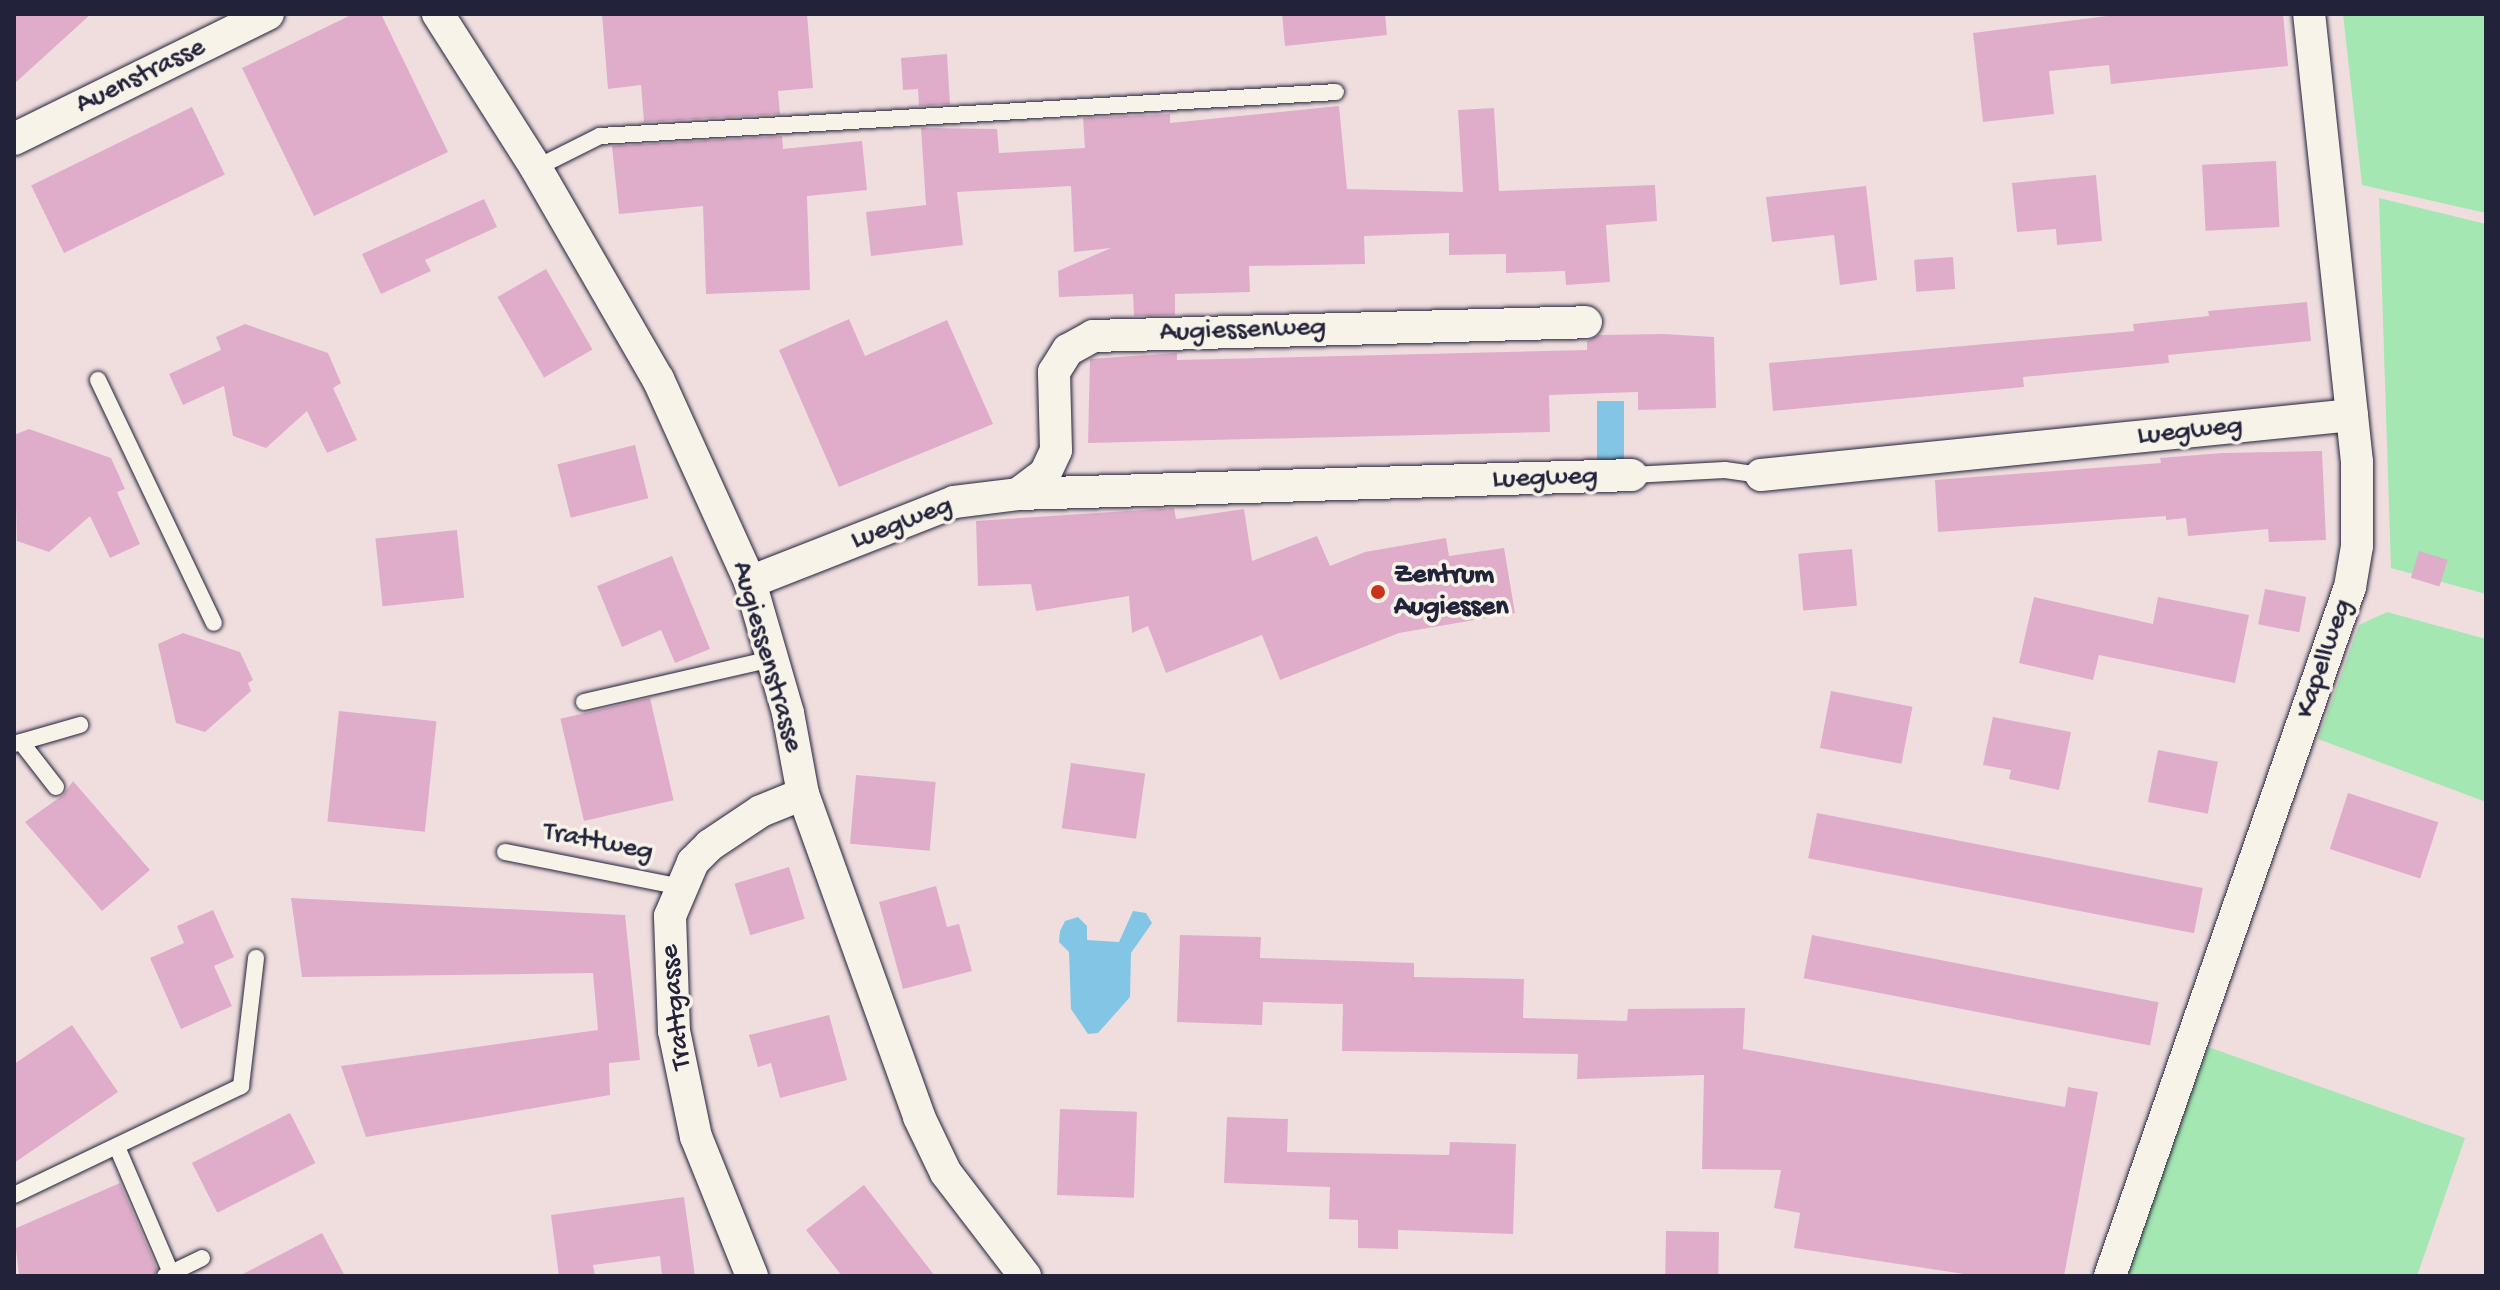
<!DOCTYPE html>
<style>
body{margin:0}
#map{position:relative;width:2500px;height:1290px;overflow:hidden;background:#f0dedf;font-family:"Gochi Hand",sans-serif}
div>[style]{position:absolute}
.green>*{inset:0;background:#a4e7b2}
.water>*{inset:0;background:#83c5e4;transform-origin:0 0}
.building>*{inset:0;background:#dfadca;transform-origin:0 0}
.roads{filter:drop-shadow(0 0 2px #22223b) drop-shadow(0 0 2px #22223b)}
.service>*{height:16px;margin:-8px;padding:0 8px;transform-origin:8px;border-radius:8px;background:#f7f3e8}
.minor>*{height:32px;margin:-16px;padding:0 16px;transform-origin:16px;border-radius:16px;background:#f7f3e8}
.dots>*{width:22px;height:22px;translate:-50% -50%;box-sizing:border-box;border:4px solid #f7f3e8;border-radius:50%}
span{translate:-50% -50%;white-space:nowrap;text-align:center;line-height:1.15;-webkit-text-stroke:7px #f7f3e8;paint-order:stroke}
.street-label{font-size:28px;color:#22223b}
.poi-label{font-size:28px;color:#22223b;font-weight:700}
.left{translate:0 -50%;text-align:left}
.frame{position:absolute;inset:0;border:16px solid #22223b;pointer-events:none}
</style>
<div id="map">
<div class="green">
<i style="clip-path:polygon(2343px 14px,2486px 14px,2486px 213px,2362px 185px)"></i>
<i style="clip-path:polygon(2379px 198px,2486px 224px,2486px 594px,2391px 568px)"></i>
<i style="clip-path:polygon(2387px 612px,2486px 639px,2486px 802px,2318px 739px,2359px 625px)"></i>
<i style="clip-path:polygon(2208px 1047px,2465px 1138px,2417px 1276px,2126px 1276px)"></i>
</div>
<div class="water">
<i style="left:1624px;top:401px;width:59px;height:27px;rotate:90deg"></i>
<i style="clip-path:polygon(1133px 911px,1146px 913px,1152px 923px,1131px 953px,1130px 997px,1098px 1033px,1088px 1034px,1071px 1009px,1069px 952px,1059px 942px,1060px 931px,1065px 921px,1078px 917px,1087px 926px,1087px 940px,1119px 942px)"></i>
</div>
<div class="building">
<i style="clip-path:polygon(14px 14px,91px 14px,14px 84px)"></i>
<i style="clip-path:polygon(353px 14px,381px 14px,448px 152px,314px 216px,242px 68px)"></i>
<i style="clip-path:polygon(602px 14px,807px 14px,813px 88px,778px 91px,780px 114px,644px 122px,641px 85px,608px 89px)"></i>
<i style="clip-path:polygon(1282px 14px,1385px 14px,1387px 35px,1285px 46px)"></i>
<i style="clip-path:polygon(2123px 14px,2283px 14px,2288px 66px,2111px 84px,2109px 65px,2049px 71px,2054px 114px,1983px 122px,1973px 33px)"></i>
<i style="clip-path:polygon(947px 54px,950px 104px,919px 106px,918px 89px,903px 90px,901px 58px)"></i>
<i style="clip-path:polygon(1339px 106px,1347px 189px,1463px 192px,1458px 110px,1494px 108px,1499px 191px,1655px 185px,1657px 221px,1606px 225px,1610px 282px,1566px 285px,1565px 271px,1506px 273px,1506px 254px,1449px 255px,1449px 233px,1364px 236px,1365px 264px,1249px 266px,1250px 292px,1175px 294px,1175px 315px,1134px 316px,1133px 294px,1059px 297px,1058px 271px,1111px 248px,1074px 252px,1071px 186px,957px 192px,963px 245px,871px 256px,866px 212px,926px 205px,921px 128px,997px 129px,999px 153px,1085px 148px,1083px 118px,1170px 114px,1170px 123px)"></i>
<i style="left:192px;top:107px;width:75px;height:179px;rotate:64deg"></i>
<i style="clip-path:polygon(782px 136px,783px 149px,862px 141px,867px 190px,807px 196px,810px 290px,706px 294px,703px 206px,619px 214px,612px 146px)"></i>
<i style="left:2276px;top:161px;width:66px;height:74px;rotate:87deg"></i>
<i style="clip-path:polygon(2096px 175px,2102px 241px,2057px 245px,2056px 229px,2017px 232px,2012px 183px)"></i>
<i style="clip-path:polygon(1866px 186px,1877px 280px,1840px 285px,1834px 235px,1772px 242px,1766px 197px)"></i>
<i style="clip-path:polygon(484px 199px,497px 227px,425px 260px,431px 271px,381px 294px,362px 254px)"></i>
<i style="left:1953px;top:257px;width:32px;height:39px;rotate:86deg"></i>
<i style="left:546px;top:269px;width:93px;height:56px;rotate:60deg"></i>
<i style="clip-path:polygon(2307px 302px,2311px 341px,2168px 355px,2169px 363px,2023px 377px,2024px 387px,1773px 411px,1769px 363px,2134px 331px,2133px 324px,2209px 316px,2208px 311px)"></i>
<i style="clip-path:polygon(849px 319px,865px 356px,947px 320px,993px 424px,839px 487px,779px 350px)"></i>
<i style="clip-path:polygon(245px 324px,328px 353px,341px 383px,333px 388px,357px 440px,327px 453px,307px 411px,266px 448px,233px 436px,224px 386px,183px 405px,169px 374px,221px 350px,216px 337px)"></i>
<i style="clip-path:polygon(1663px 334px,1714px 337px,1716px 408px,1638px 410px,1638px 392px,1549px 395px,1550px 432px,1088px 443px,1090px 359px,1177px 353px,1177px 360px,1587px 350px,1587px 341px,1599px 335px)"></i>
<i style="clip-path:polygon(29px 429px,111px 458px,125px 489px,117px 492px,140px 544px,110px 558px,90px 516px,49px 552px,17px 541px,14px 435px)"></i>
<i style="left:635px;top:445px;width:55px;height:80px;rotate:76deg"></i>
<i style="clip-path:polygon(2322px 451px,2326px 540px,2269px 542px,2268px 529px,2188px 536px,2186px 518px,2166px 520px,2166px 516px,1938px 532px,1935px 480px,2161px 463px,2160px 458px,2222px 453px)"></i>
<i style="clip-path:polygon(1174px 508px,1176px 519px,1244px 509px,1252px 561px,1317px 536px,1330px 566px,1365px 552px,1446px 538px,1449px 556px,1504px 548px,1515px 613px,1399px 633px,1280px 680px,1262px 635px,1166px 673px,1148px 626px,1132px 633px,1129px 596px,1036px 611px,1031px 584px,978px 586px,976px 521px)"></i>
<i style="left:457px;top:530px;width:68px;height:82px;rotate:84deg"></i>
<i style="left:1852px;top:549px;width:57px;height:54px;rotate:85deg"></i>
<i style="left:2419px;top:551px;width:30px;height:28px;rotate:17deg"></i>
<i style="clip-path:polygon(672px 556px,710px 649px,675px 663px,661px 630px,622px 647px,597px 586px)"></i>
<i style="left:2265px;top:589px;width:42px;height:36px;rotate:11deg"></i>
<i style="clip-path:polygon(2034px 597px,2153px 624px,2158px 597px,2249px 615px,2235px 683px,2099px 655px,2093px 680px,2019px 663px)"></i>
<i style="clip-path:polygon(183px 633px,240px 652px,253px 680px,248px 683px,251px 691px,205px 732px,176px 723px,158px 644px)"></i>
<i style="left:1831px;top:691px;width:83px;height:58px;rotate:11deg"></i>
<i style="left:650px;top:698px;width:105px;height:92px;rotate:77deg"></i>
<i style="left:339px;top:711px;width:98px;height:111px;rotate:6deg"></i>
<i style="clip-path:polygon(1993px 717px,2071px 732px,2059px 790px,2009px 779px,2011px 770px,1983px 765px)"></i>
<i style="left:2158px;top:750px;width:61px;height:53px;rotate:11deg"></i>
<i style="left:1071px;top:763px;width:75px;height:66px;rotate:8deg"></i>
<i style="left:856px;top:775px;width:80px;height:69px;rotate:5deg"></i>
<i style="clip-path:polygon(73px 781px,150px 870px,102px 911px,25px 822px,63px 795px)"></i>
<i style="left:2348px;top:793px;width:95px;height:59px;rotate:18deg"></i>
<i style="left:1817px;top:813px;width:393px;height:46px;rotate:11deg"></i>
<i style="left:789px;top:867px;width:54px;height:57px;rotate:73deg"></i>
<i style="clip-path:polygon(936px 886px,947px 927px,959px 924px,972px 971px,903px 989px,879px 902px)"></i>
<i style="clip-path:polygon(291px 898px,625px 915px,640px 1060px,609px 1063px,610px 1095px,366px 1137px,341px 1066px,598px 1030px,593px 973px,302px 977px)"></i>
<i style="clip-path:polygon(213px 910px,234px 957px,214px 966px,232px 1006px,181px 1029px,150px 958px,184px 943px,177px 926px)"></i>
<i style="clip-path:polygon(1180px 935px,1261px 937px,1260px 958px,1414px 963px,1414px 977px,1524px 979px,1523px 1018px,1627px 1021px,1628px 1009px,1745px 1008px,1743px 1049px,2065px 1107px,2068px 1087px,2098px 1092px,2064px 1276px,1977px 1276px,1794px 1248px,1800px 1213px,1774px 1208px,1781px 1170px,1702px 1169px,1704px 1075px,1577px 1079px,1578px 1054px,1342px 1051px,1343px 1004px,1263px 1002px,1262px 1025px,1177px 1022px)"></i>
<i style="left:1812px;top:935px;width:353px;height:44px;rotate:11deg"></i>
<i style="clip-path:polygon(829px 1015px,847px 1080px,780px 1098px,771px 1063px,758px 1067px,749px 1035px)"></i>
<i style="clip-path:polygon(72px 1025px,118px 1092px,14px 1163px,14px 1064px)"></i>
<i style="left:1060px;top:1109px;width:77px;height:86px;rotate:2deg"></i>
<i style="left:290px;top:1113px;width:56px;height:110px;rotate:63deg"></i>
<i style="clip-path:polygon(1227px 1117px,1288px 1119px,1287px 1152px,1449px 1155px,1450px 1142px,1516px 1144px,1513px 1234px,1398px 1230px,1398px 1249px,1358px 1248px,1358px 1220px,1329px 1219px,1330px 1187px,1224px 1183px)"></i>
<i style="clip-path:polygon(120px 1183px,157px 1269px,154px 1276px,19px 1276px,14px 1229px)"></i>
<i style="clip-path:polygon(864px 1185px,935px 1276px,842px 1276px,806px 1230px)"></i>
<i style="clip-path:polygon(684px 1197px,695px 1276px,662px 1276px,660px 1256px,593px 1265px,595px 1276px,559px 1276px,551px 1215px)"></i>
<i style="left:1666px;top:1231px;width:53px;height:45px;rotate:1deg"></i>
<i style="clip-path:polygon(322px 1233px,345px 1276px,239px 1276px)"></i>
</div>
<div class="roads">
<div class="service">
<i style="left:536px;top:168px;width:72px;rotate:-26.6deg"></i>
<i style="left:600px;top:136px;width:737px;rotate:-3.42deg"></i>
<i style="left:98px;top:380px;width:269px;rotate:64.5deg"></i>
<i style="left:1632px;top:475px;width:93px;rotate:-3.1deg"></i>
<i style="left:1725px;top:470px;width:36px;rotate:8deg"></i>
<i style="left:584px;top:702px;width:193px;rotate:-12.9deg"></i>
<i style="left:21px;top:742px;width:57px;rotate:52.1deg"></i>
<i style="left:14px;top:744px;width:69px;rotate:-16.1deg"></i>
<i style="left:505px;top:852px;width:179px;rotate:11.2deg"></i>
<i style="left:117px;top:1147px;width:137px;rotate:66.8deg"></i>
<i style="left:14px;top:1195px;width:252px;rotate:-25.6deg"></i>
<i style="left:241px;top:1086px;width:129px;rotate:-83.3deg"></i>
<i style="left:165px;top:1276px;width:41px;rotate:-25.9deg"></i>
</div>
<div class="minor">
<i style="left:438px;top:14px;width:183px;rotate:57.5deg"></i>
<i style="left:536px;top:168px;width:244px;rotate:60deg"></i>
<i style="left:658px;top:379px;width:223px;rotate:65.6deg"></i>
<i style="left:750px;top:582px;width:136px;rotate:73.8deg"></i>
<i style="left:788px;top:713px;width:82px;rotate:79.5deg"></i>
<i style="left:803px;top:794px;width:343px;rotate:70.2deg"></i>
<i style="left:919px;top:1117px;width:62px;rotate:64.3deg"></i>
<i style="left:946px;top:1173px;width:130px;rotate:52.5deg"></i>
<i style="left:14px;top:139px;width:283px;rotate:-26.2deg"></i>
<i style="left:1761px;top:475px;width:594px;rotate:-5.8deg"></i>
<i style="left:1018px;top:494px;width:34px;rotate:-37deg"></i>
<i style="left:1045px;top:474px;width:26px;rotate:-65deg"></i>
<i style="left:1056px;top:450px;width:78px;rotate:-91.5deg"></i>
<i style="left:1054px;top:372px;width:26px;rotate:-58deg"></i>
<i style="left:1068px;top:350px;width:29px;rotate:-29deg"></i>
<i style="left:1093px;top:336px;width:493px;rotate:-1.6deg"></i>
<i style="left:750px;top:582px;width:219px;rotate:-21.4deg"></i>
<i style="left:954px;top:502px;width:64px;rotate:-7.1deg"></i>
<i style="left:1018px;top:494px;width:614px;rotate:-1.77deg"></i>
<i style="left:752px;top:1276px;width:150px;rotate:-111.9deg"></i>
<i style="left:696px;top:1137px;width:108px;rotate:-101.7deg"></i>
<i style="left:674px;top:1031px;width:115px;rotate:-92deg"></i>
<i style="left:670px;top:916px;width:59px;rotate:-66.9deg"></i>
<i style="left:693px;top:862px;width:24px;rotate:-45deg"></i>
<i style="left:710px;top:845px;width:61px;rotate:-33.7deg"></i>
<i style="left:761px;top:811px;width:45px;rotate:-22deg"></i>
<i style="left:2110px;top:1276px;width:730px;rotate:-70.8deg"></i>
<i style="left:2350px;top:587px;width:42px;rotate:-80.3deg"></i>
<i style="left:2357px;top:546px;width:84px;rotate:-90deg"></i>
<i style="left:2357px;top:462px;width:451px;rotate:-96.1deg"></i>
</div>
</div>
<div class="dots">
<i style="left:1378px;top:592px;background:#c8321e"></i>
</div>
<div class="street-label">
<span style="left:141px;top:77px;rotate:-26deg">Auenstrasse</span>
<span style="left:1243px;top:331px;rotate:-2deg">Augiessenweg</span>
<span style="left:2190px;top:432px;rotate:-6deg">Luegweg</span>
<span style="left:1545px;top:479px;rotate:-2deg">Luegweg</span>
<span style="left:902px;top:524px;rotate:-21deg">Luegweg</span>
<span style="left:766px;top:657px;rotate:74deg">Augiessenstrasse</span>
<span style="left:2325px;top:659px;rotate:-71deg">Kapellweg</span>
<span style="left:598px;top:843px;rotate:11deg">Trattweg</span>
<span style="left:677px;top:1007px;rotate:-96deg">Trattgasse</span>
</div>
<div class="poi-label">
<span class="left" style="left:1394px;top:592px">Zentrum<br>Augiessen</span>
</div>
<div class="frame"></div>
</div>
